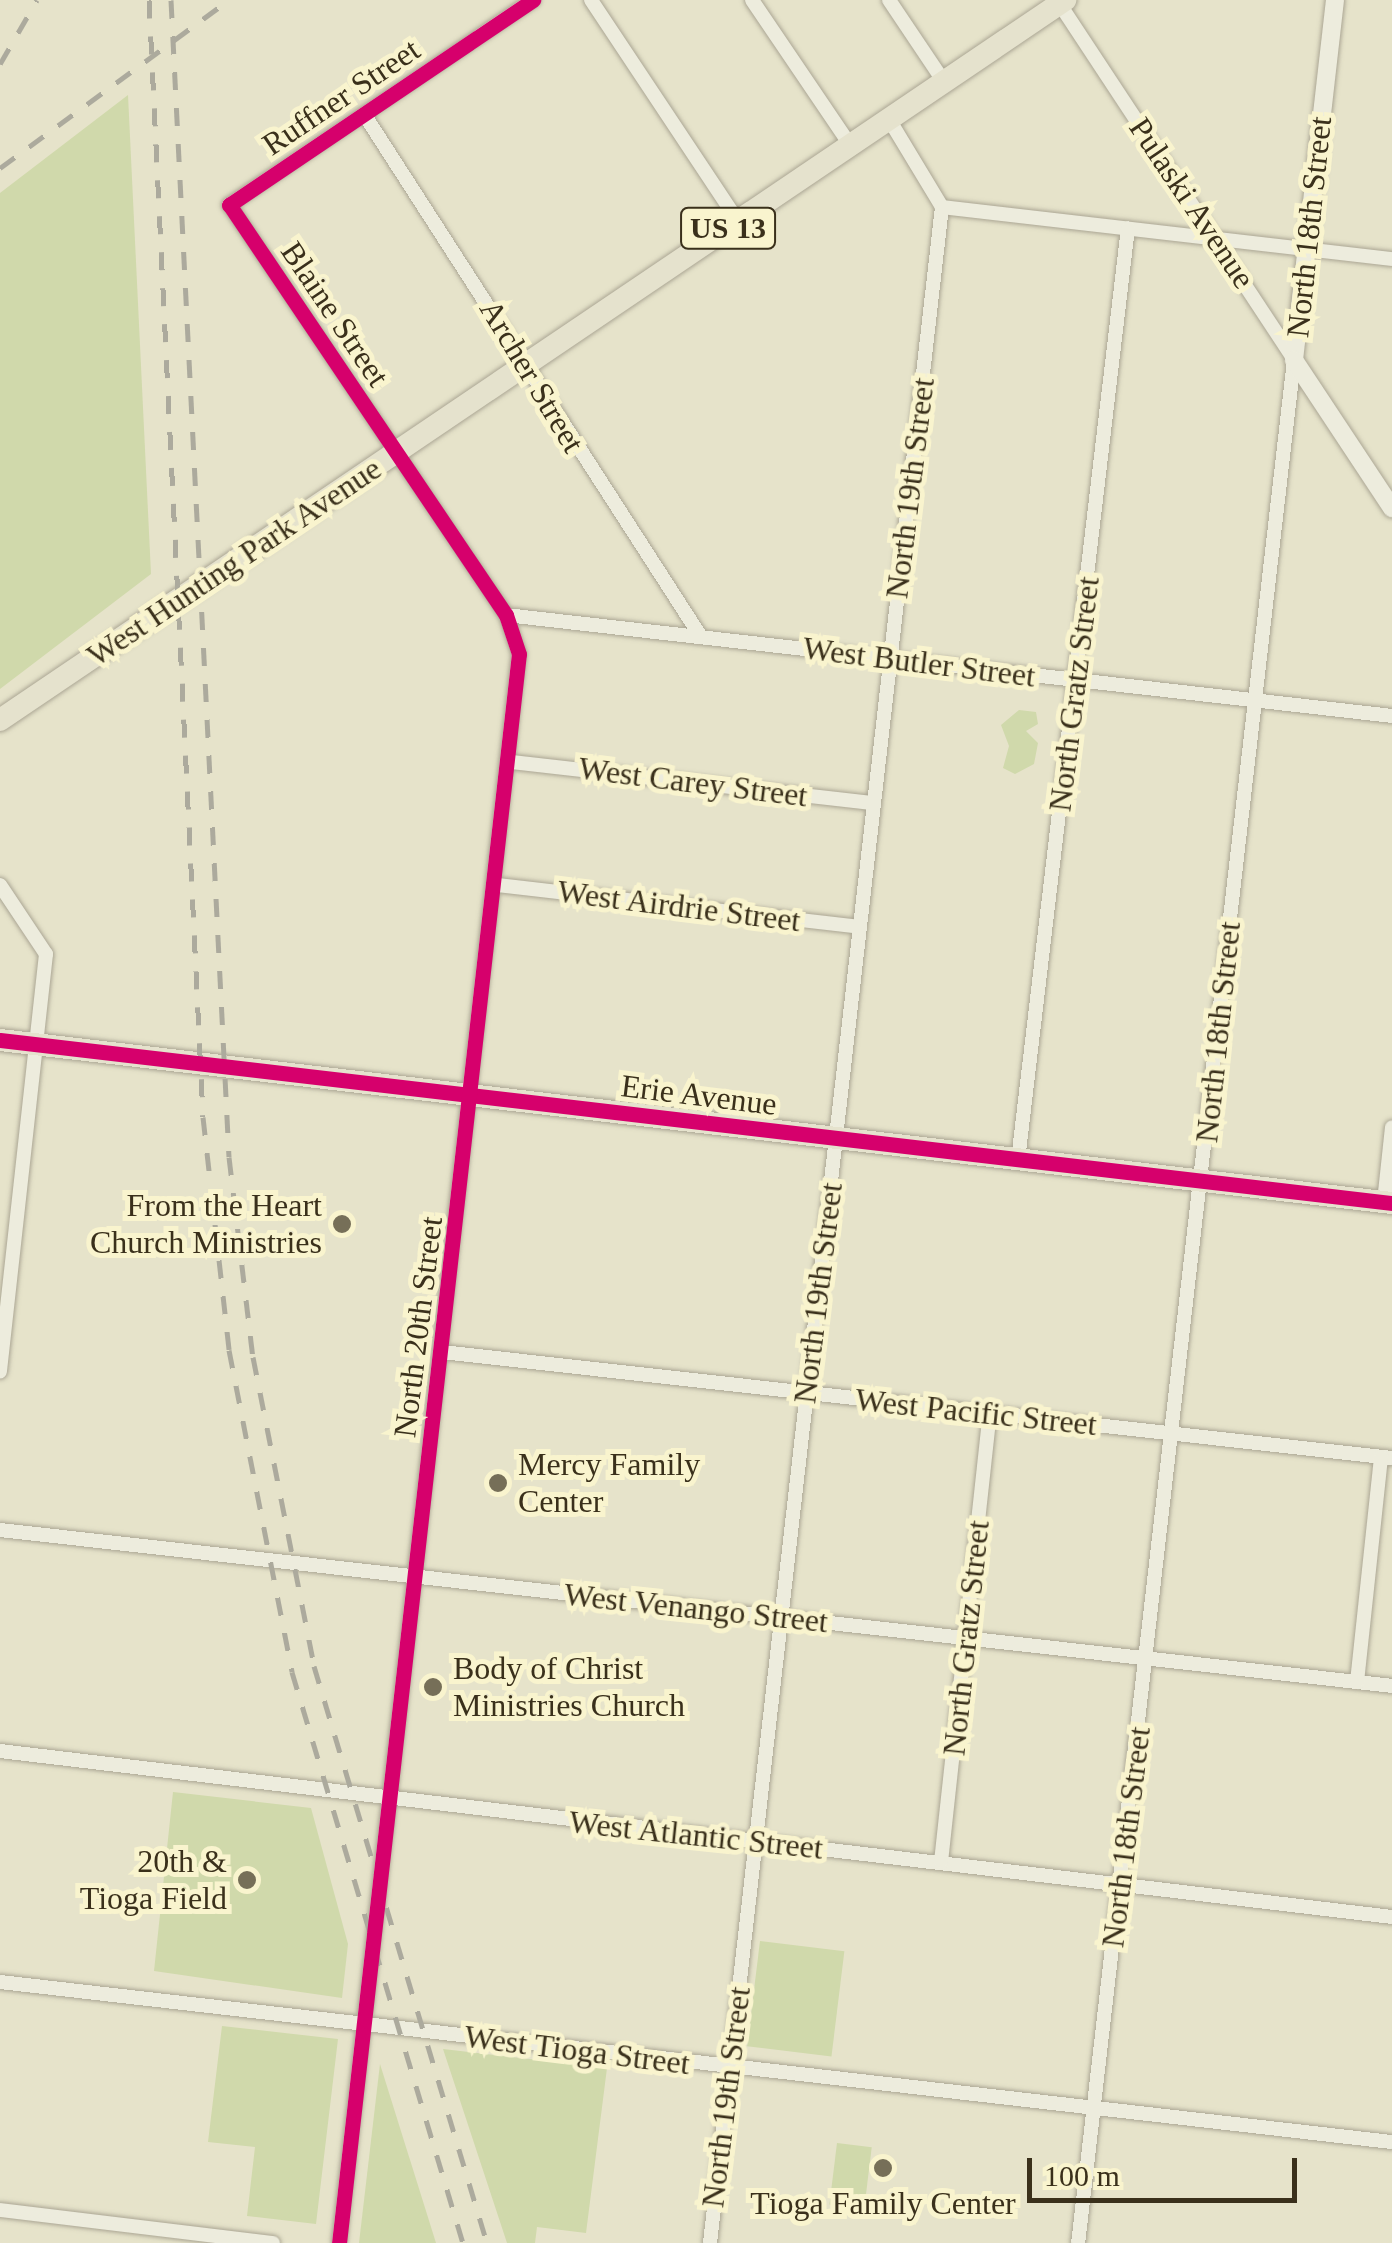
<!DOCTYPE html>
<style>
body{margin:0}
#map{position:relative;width:1392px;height:2243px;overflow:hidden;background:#e6e3ca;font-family:"Times New Roman",serif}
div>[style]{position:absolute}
.green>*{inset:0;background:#d0d9ab;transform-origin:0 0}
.roads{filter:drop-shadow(0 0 2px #aba694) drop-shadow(0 0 2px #aba694)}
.minor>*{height:14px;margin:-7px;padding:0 7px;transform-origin:7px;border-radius:7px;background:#edecdd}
.tertiary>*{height:18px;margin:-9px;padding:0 9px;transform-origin:9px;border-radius:9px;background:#edecdd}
.primary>*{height:22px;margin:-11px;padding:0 11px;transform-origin:11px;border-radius:11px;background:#e5e2cd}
.rail>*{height:5px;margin-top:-2.5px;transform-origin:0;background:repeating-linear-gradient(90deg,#acaa9d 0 18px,transparent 0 36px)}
.cycleway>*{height:15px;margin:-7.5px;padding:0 7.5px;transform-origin:7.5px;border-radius:7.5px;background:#d6006c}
.dots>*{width:28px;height:28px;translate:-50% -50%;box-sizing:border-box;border:5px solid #f9f4ce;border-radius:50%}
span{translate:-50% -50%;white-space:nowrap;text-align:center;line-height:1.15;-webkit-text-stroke:10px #f9f4ce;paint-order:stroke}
.shield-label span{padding:2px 8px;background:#f9f4ce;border:2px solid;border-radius:8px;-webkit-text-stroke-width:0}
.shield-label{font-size:30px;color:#3a301b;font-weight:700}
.street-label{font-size:32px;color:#3a301b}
.poi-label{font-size:32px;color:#3a301b}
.right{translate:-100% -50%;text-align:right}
.left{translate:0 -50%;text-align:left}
.scale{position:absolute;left:1027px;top:2158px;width:270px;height:45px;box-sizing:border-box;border:5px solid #3a301b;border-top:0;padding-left:12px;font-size:30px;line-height:35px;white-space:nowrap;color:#3a301b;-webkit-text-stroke:8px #f9f4ce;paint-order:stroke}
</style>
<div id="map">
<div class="green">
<i style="clip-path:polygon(128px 95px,151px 574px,0 689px,0 193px)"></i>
<i style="clip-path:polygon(1019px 710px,1036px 712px,1038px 724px,1026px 731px,1038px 743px,1034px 764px,1015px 774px,1003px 768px,1009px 746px,1001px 725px)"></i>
<i style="clip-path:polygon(173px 1792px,311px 1808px,348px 1944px,342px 1998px,154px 1971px)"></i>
<i style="left:760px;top:1941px;width:85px;height:106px;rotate:7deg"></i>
<i style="clip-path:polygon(222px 2026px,338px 2039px,316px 2224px,247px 2216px,255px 2147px,208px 2142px)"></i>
<i style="clip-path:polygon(443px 2049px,607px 2068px,586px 2233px,537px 2227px,535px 2243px,507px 2243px)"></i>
<i style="clip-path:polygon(380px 2064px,436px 2243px,359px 2243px)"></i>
<i style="left:837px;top:2143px;width:35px;height:62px;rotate:7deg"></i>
</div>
<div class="roads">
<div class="minor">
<i style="left:591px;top:0;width:265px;rotate:56.4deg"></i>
<i style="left:752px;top:0;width:175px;rotate:55.9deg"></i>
<i style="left:889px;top:0;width:99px;rotate:56.1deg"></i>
<i style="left:1057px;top:0;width:431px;rotate:56.6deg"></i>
<i style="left:1294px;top:360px;width:1895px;rotate:96.54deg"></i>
<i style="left:364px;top:114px;width:622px;rotate:57.2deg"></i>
<i style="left:942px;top:207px;width:453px;rotate:6.6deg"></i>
<i style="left:506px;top:615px;width:892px;rotate:6.5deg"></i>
<i style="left:512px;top:762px;width:364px;rotate:6.5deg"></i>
<i style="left:0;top:885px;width:83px;rotate:56.3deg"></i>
<i style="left:46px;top:954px;width:420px;rotate:96.3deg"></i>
<i style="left:498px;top:885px;width:364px;rotate:6.6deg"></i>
<i style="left:1018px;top:1160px;width:938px;rotate:-83.27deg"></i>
<i style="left:1384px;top:1202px;width:75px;rotate:-83.9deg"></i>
<i style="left:442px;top:1352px;width:956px;rotate:6.37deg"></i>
<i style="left:0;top:1530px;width:1401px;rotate:6.39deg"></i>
<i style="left:1357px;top:1682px;width:226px;rotate:-83.9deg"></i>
<i style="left:0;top:1751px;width:1402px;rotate:6.8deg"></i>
<i style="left:941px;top:1862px;width:451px;rotate:-83.8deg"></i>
<i style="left:0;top:1982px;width:1401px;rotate:6.56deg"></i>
<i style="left:0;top:2210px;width:275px;rotate:6.9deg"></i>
<i style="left:339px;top:2243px;width:1599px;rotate:-83.54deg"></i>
<i style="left:519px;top:654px;width:41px;rotate:-108.4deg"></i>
<i style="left:506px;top:615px;width:495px;rotate:-124deg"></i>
<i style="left:229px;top:205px;width:367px;rotate:-34deg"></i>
<i style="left:710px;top:2243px;width:2049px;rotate:-83.5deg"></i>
<i style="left:942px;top:207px;width:103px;rotate:-121.1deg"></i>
</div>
<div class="tertiary">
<i style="left:1335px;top:0;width:362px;rotate:96.5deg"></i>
<i style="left:1294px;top:360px;width:178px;rotate:56.5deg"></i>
</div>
<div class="primary">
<i style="left:0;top:720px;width:1286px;rotate:-34.06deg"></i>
<i style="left:0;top:1040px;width:1402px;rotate:6.68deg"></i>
</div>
</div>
<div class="rail">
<i style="left:149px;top:0;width:1118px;rotate:87.23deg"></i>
<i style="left:203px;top:1117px;width:234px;rotate:83.6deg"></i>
<i style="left:229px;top:1350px;width:328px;rotate:78.9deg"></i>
<i style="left:292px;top:1672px;width:596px;rotate:73.33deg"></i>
<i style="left:171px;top:0;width:1158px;rotate:87.13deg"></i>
<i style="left:229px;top:1157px;width:201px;rotate:83.2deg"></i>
<i style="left:253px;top:1357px;width:315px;rotate:78.8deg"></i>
<i style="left:314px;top:1666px;width:602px;rotate:73.31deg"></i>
<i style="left:0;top:64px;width:74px;rotate:-60deg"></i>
<i style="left:0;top:168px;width:284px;rotate:-36.3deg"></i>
</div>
<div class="cycleway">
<i style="left:0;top:1040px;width:1402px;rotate:6.68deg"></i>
<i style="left:339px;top:2243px;width:1599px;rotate:-83.54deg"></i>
<i style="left:519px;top:654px;width:41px;rotate:-108.4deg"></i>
<i style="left:506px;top:615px;width:495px;rotate:-124deg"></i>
<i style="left:229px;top:205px;width:367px;rotate:-34deg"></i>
</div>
<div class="dots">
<i style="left:342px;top:1224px;background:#766f58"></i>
<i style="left:498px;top:1483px;background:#766f58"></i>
<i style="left:433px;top:1687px;background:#766f58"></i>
<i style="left:247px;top:1880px;background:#766f58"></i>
<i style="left:883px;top:2168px;background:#766f58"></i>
</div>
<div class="shield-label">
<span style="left:728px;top:228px">US 13</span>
</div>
<div class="street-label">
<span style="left:341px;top:97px;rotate:-34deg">Ruffner Street</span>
<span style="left:1192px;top:203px;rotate:56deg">Pulaski Avenue</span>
<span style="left:1309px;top:227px;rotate:-84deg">North 18th Street</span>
<span style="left:335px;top:314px;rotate:56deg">Blaine Street</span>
<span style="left:532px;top:376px;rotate:59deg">Archer Street</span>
<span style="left:910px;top:488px;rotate:-83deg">North 19th Street</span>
<span style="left:234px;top:562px;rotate:-34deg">West Hunting Park Avenue</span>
<span style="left:919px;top:662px;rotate:7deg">West Butler Street</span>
<span style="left:1074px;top:694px;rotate:-83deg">North Gratz Street</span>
<span style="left:693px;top:782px;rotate:7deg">West Carey Street</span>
<span style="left:679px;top:906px;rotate:7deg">West Airdrie Street</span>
<span style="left:1218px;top:1032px;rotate:-84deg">North 18th Street</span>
<span style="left:699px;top:1095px;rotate:7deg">Erie Avenue</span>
<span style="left:818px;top:1293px;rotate:-83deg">North 19th Street</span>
<span style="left:418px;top:1327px;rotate:-83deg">North 20th Street</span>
<span style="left:976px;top:1412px;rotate:6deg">West Pacific Street</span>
<span style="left:696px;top:1608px;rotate:6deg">West Venango Street</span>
<span style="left:966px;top:1638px;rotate:-84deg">North Gratz Street</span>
<span style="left:696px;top:1835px;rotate:6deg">West Atlantic Street</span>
<span style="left:1126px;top:1837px;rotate:-83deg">North 18th Street</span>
<span style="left:577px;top:2050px;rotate:7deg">West Tioga Street</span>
<span style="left:726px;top:2097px;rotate:-83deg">North 19th Street</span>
</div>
<div class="poi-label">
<span class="right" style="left:322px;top:1224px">From the Heart<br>Church Ministries</span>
<span class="left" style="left:518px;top:1483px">Mercy Family<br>Center</span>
<span class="left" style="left:453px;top:1687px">Body of Christ<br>Ministries Church</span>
<span class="right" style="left:227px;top:1880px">20th &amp;<br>Tioga Field</span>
<span style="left:883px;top:2203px">Tioga Family Center</span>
</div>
<div class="scale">100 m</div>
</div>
